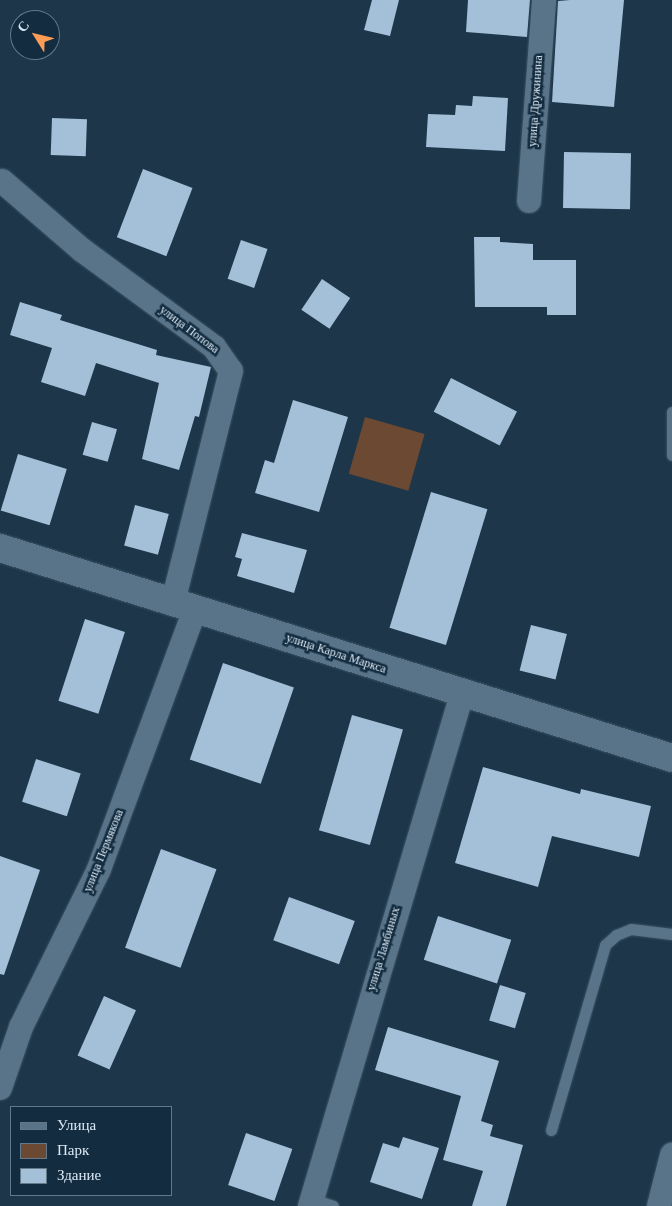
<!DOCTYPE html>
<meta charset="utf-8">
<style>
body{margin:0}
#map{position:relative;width:672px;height:1206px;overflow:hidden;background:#1d364a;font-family:Georgia,serif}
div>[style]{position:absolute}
.green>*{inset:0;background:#6b4932;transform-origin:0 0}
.building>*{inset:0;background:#a3c0d8;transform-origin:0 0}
.roads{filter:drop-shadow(0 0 1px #3c5263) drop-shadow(0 0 1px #3c5263)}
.service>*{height:11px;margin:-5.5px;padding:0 5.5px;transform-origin:5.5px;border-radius:5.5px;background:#597489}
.minor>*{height:24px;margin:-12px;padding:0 12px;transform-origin:12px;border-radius:12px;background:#597489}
.tertiary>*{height:28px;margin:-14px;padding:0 14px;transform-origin:14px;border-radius:14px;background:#597489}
span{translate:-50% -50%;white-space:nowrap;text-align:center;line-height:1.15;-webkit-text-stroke:5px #132c3f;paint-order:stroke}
.street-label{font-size:12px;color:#dae9f6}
.legend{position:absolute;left:10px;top:1106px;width:162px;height:90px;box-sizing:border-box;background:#132c3f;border:1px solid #637888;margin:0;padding:6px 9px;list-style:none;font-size:15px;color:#dae9f6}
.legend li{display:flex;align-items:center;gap:10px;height:25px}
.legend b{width:25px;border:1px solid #637888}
.north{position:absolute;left:10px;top:10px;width:50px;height:50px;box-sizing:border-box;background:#132c3f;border:1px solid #637888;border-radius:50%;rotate:306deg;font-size:14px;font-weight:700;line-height:20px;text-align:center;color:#dae9f6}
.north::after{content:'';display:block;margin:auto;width:18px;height:22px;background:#fd9d55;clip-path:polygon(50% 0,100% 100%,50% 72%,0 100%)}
</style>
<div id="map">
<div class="green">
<i style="left:365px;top:417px;width:62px;height:59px;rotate:16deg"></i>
</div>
<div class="building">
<i style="clip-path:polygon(372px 0,399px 0,390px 36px,364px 30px)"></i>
<i style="clip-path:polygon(468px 0,530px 0,527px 37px,466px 32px)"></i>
<i style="clip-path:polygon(570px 0,624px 0,614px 107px,552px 102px,558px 1px)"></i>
<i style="clip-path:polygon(473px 96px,508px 98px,505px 151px,426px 147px,428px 114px,455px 115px,456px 105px,472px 106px)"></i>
<i style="left:52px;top:118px;width:35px;height:37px;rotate:2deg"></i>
<i style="left:564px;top:152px;width:67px;height:56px;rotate:1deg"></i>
<i style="left:143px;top:169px;width:53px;height:73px;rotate:21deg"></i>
<i style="clip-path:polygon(474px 237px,500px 237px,500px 242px,533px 244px,533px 260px,576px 260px,576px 315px,547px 315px,547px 307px,475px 307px)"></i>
<i style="left:241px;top:240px;width:28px;height:41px;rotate:19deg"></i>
<i style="left:322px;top:279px;width:34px;height:37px;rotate:34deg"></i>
<i style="clip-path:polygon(20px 302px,62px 315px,60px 320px,157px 350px,156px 355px,211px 367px,199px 417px,195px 416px,179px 470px,142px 459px,159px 383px,96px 363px,85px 396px,41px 382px,52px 348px,10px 335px)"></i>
<i style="left:451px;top:378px;width:74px;height:38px;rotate:27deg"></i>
<i style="clip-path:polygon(293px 400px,348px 417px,319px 512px,255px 493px,265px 460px,274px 463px)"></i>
<i style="left:92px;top:422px;width:26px;height:34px;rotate:16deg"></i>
<i style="left:18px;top:454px;width:51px;height:59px;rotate:17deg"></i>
<i style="left:431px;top:492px;width:59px;height:142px;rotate:17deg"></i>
<i style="left:135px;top:505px;width:35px;height:42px;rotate:15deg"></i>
<i style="clip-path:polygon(242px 533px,307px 550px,294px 593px,237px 576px,242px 559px,235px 557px)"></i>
<i style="left:85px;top:619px;width:42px;height:86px;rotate:18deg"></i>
<i style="left:531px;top:625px;width:37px;height:47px;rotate:14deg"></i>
<i style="left:223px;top:663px;width:75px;height:102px;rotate:19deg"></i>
<i style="left:352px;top:715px;width:53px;height:120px;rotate:16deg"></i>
<i style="left:36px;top:759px;width:47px;height:45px;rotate:18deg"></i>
<i style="clip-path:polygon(483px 767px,580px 794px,581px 789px,651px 806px,639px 857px,552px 836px,538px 887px,455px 863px)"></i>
<i style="left:161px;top:849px;width:59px;height:105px;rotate:20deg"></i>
<i style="clip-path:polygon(0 856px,40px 870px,4px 975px,0 974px)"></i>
<i style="left:289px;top:897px;width:70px;height:46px;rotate:20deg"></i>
<i style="left:438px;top:916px;width:77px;height:46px;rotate:18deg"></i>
<i style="left:500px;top:985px;width:27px;height:37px;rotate:17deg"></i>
<i style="left:104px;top:996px;width:35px;height:65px;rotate:24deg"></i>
<i style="clip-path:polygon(388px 1027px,499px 1061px,481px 1121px,493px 1125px,490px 1136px,523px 1145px,506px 1206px,472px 1206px,483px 1171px,443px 1160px,461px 1096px,375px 1070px)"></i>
<i style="left:246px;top:1133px;width:49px;height:55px;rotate:19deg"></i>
<i style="clip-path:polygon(403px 1137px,439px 1148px,422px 1199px,370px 1182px,383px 1143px,399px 1148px)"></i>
</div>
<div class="roads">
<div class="service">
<i style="left:672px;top:412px;width:43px;rotate:90deg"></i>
<i style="left:551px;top:1130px;width:193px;rotate:-73.7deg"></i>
<i style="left:605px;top:945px;width:15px;rotate:-42deg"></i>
<i style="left:616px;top:935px;width:16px;rotate:-22deg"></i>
<i style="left:631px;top:929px;width:41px;rotate:7deg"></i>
<i style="left:312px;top:1199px;width:22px;rotate:18deg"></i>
</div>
<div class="minor">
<i style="left:2px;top:181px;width:106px;rotate:40.8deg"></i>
<i style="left:82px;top:250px;width:164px;rotate:36.3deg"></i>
<i style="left:214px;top:347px;width:29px;rotate:55deg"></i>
<i style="left:231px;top:371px;width:238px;rotate:104.1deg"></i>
<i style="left:529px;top:201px;width:202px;rotate:-85.7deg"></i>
<i style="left:0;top:1088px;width:65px;rotate:-71deg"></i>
<i style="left:21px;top:1027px;width:176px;rotate:-63.7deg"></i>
<i style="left:99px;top:869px;width:277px;rotate:-69.7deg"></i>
<i style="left:310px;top:1206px;width:534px;rotate:-73.47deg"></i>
<i style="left:659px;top:1206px;width:53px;rotate:-75.7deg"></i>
</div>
<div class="tertiary">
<i style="left:0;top:548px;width:704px;rotate:17.35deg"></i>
</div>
</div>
<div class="street-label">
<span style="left:536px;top:101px;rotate:-86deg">улица Дружинина</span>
<span style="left:189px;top:330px;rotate:37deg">улица Попова</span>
<span style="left:336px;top:654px;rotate:18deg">улица Карла Маркса</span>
<span style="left:104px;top:851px;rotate:-68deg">улица Пермякова</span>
<span style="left:384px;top:949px;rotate:-73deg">улица Ламбиных</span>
</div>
<ul class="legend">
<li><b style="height:6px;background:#597489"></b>Улица</li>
<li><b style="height:14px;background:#6b4932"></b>Парк</li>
<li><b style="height:14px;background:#a3c0d8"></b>Здание</li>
</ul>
<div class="north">С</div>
</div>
